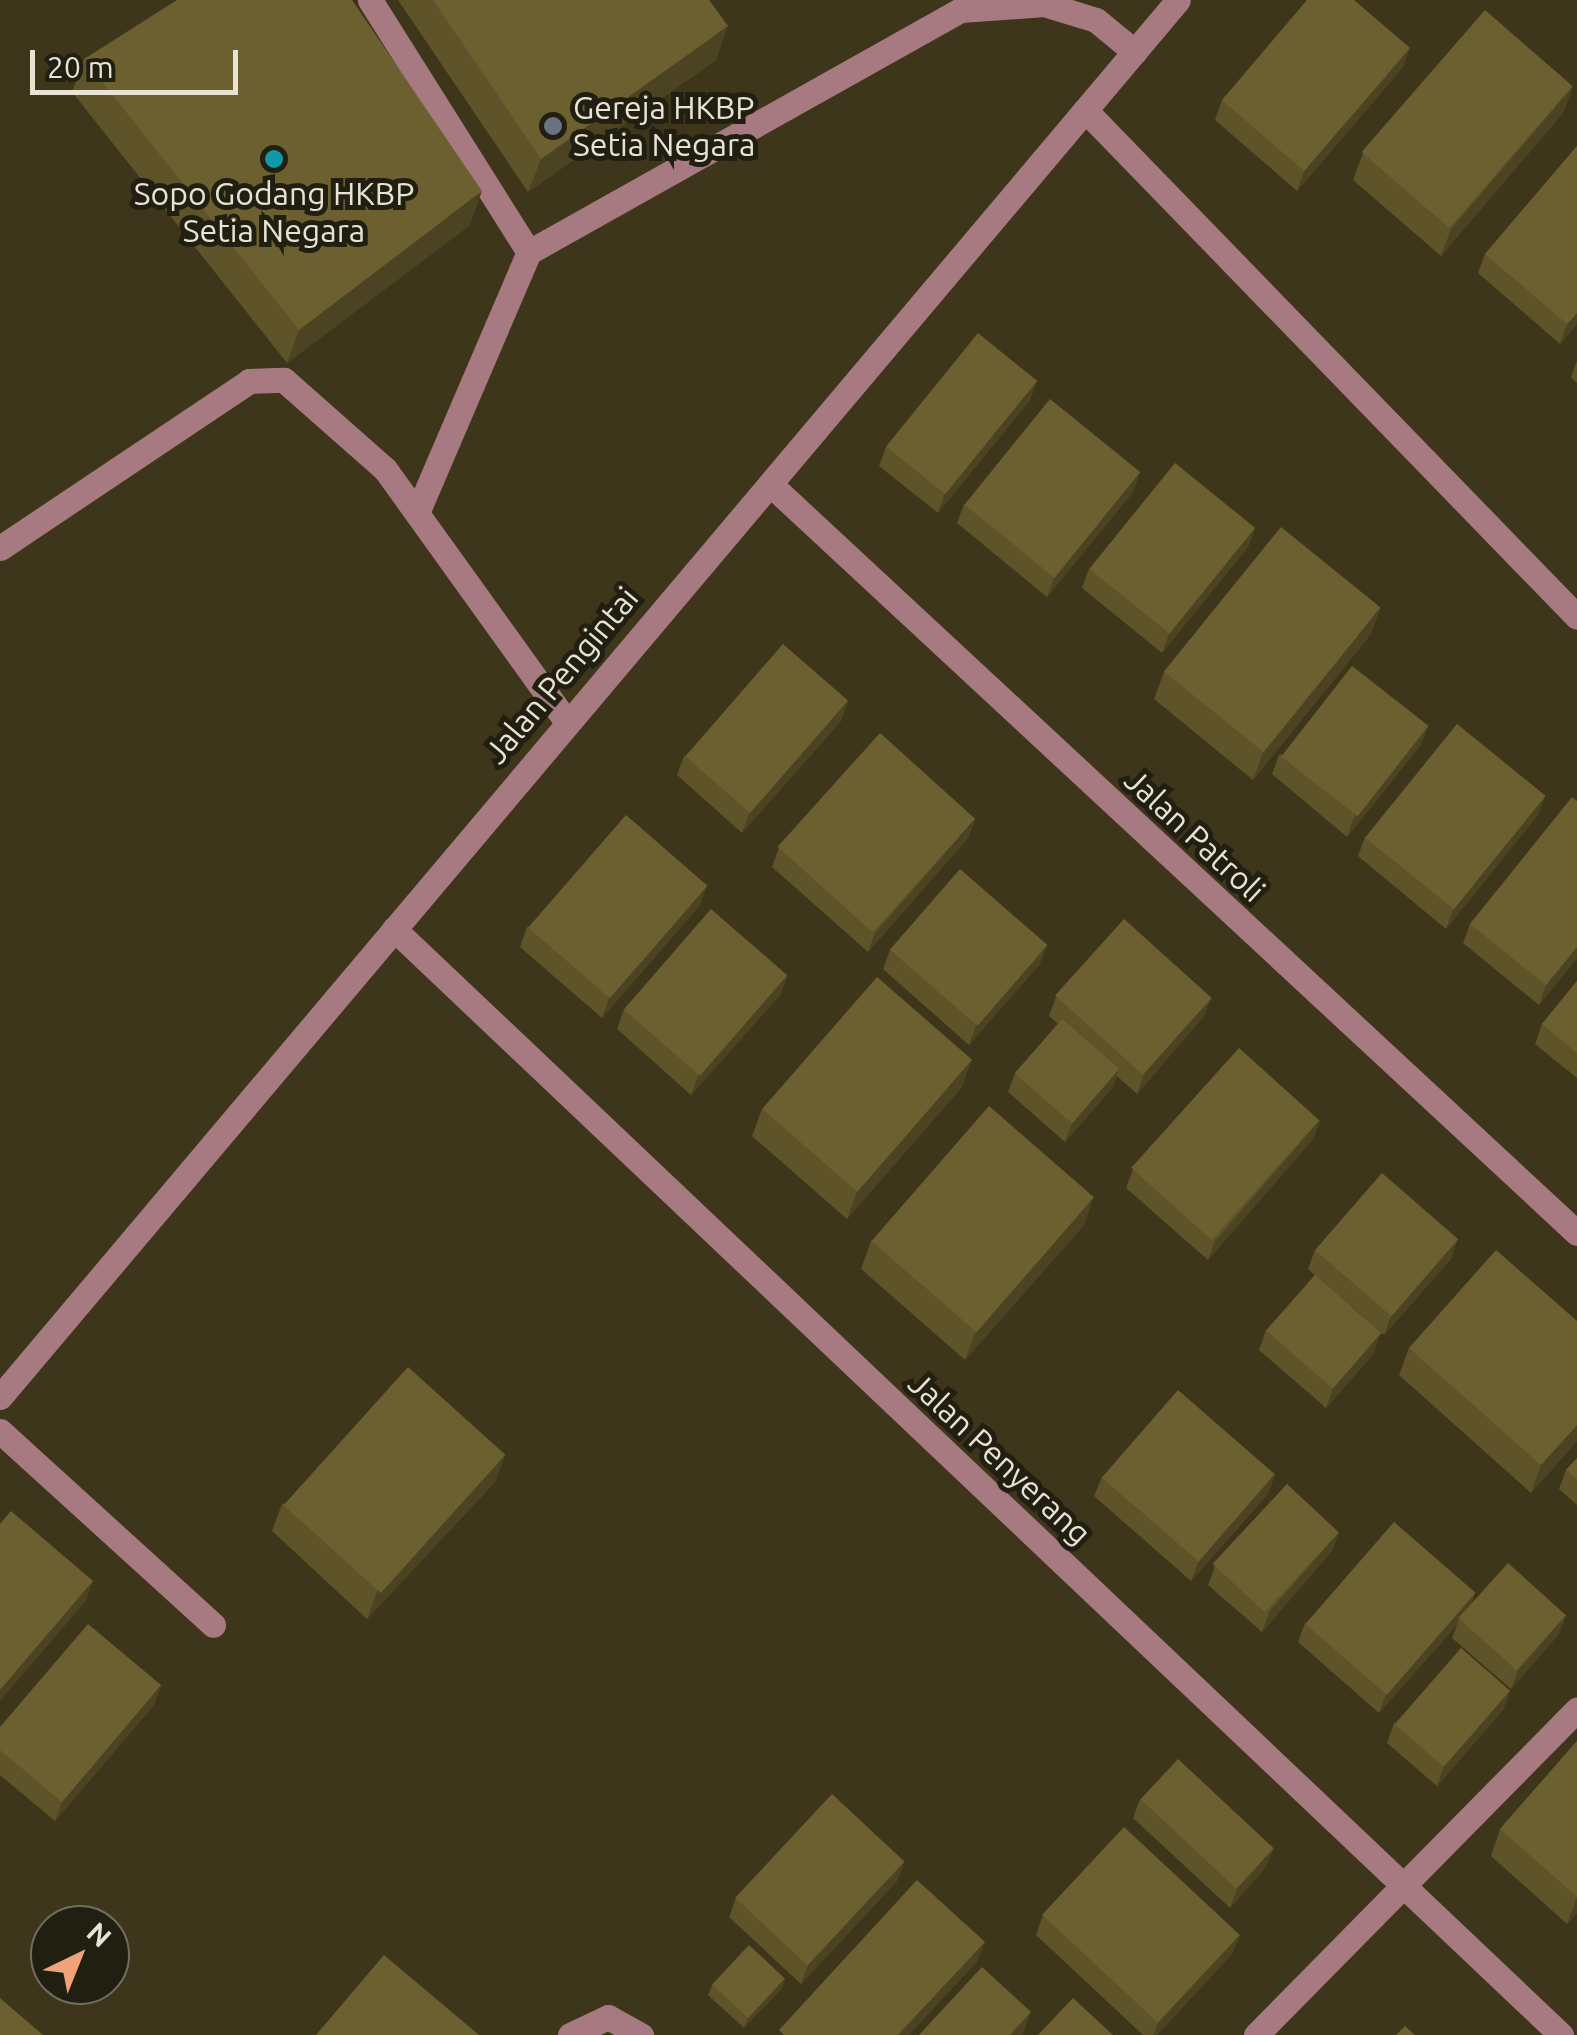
<!DOCTYPE html>
<style>
body{margin:0}
#map{position:relative;width:1577px;height:2035px;overflow:hidden;background:#3e361a;font-family:Ubuntu,sans-serif}
div>[style]{position:absolute}
.minor>*{height:25px;margin:-12.5px;padding:0 12.5px;transform-origin:12.5px;border-radius:12.5px;background:#a77980}
.wall>*{inset:0;background:#5e5329}
.shaded-wall>*{inset:0;background:#4c4322}
.building>*{inset:0;background:#6d6030;transform-origin:0 0}
.dots>*{width:28px;height:28px;translate:-50% -50%;box-sizing:border-box;border:5px solid #211e12;border-radius:50%}
span{translate:-50% -50%;white-space:nowrap;text-align:center;line-height:1.15;-webkit-text-stroke:10px #211e12;paint-order:stroke}
.poi-label{font-size:32px;color:#e8e3d3}
.left{translate:0 -50%;text-align:left}
.street-label{font-size:32px;color:#e8e3d3}
.north{position:absolute;left:30px;top:1905px;width:100px;height:100px;box-sizing:border-box;background:#211e12;border:2px solid #716d5f;border-radius:50%;rotate:43deg;font-size:28px;font-weight:700;line-height:40px;text-align:center;color:#e8e3d3}
.north::after{content:'';display:block;margin:auto;width:35px;height:45px;background:#f0a378;clip-path:polygon(50% 0,100% 100%,50% 72%,0 100%)}
.scale{position:absolute;left:30px;top:50px;width:208px;height:45px;box-sizing:border-box;border:5px solid #e8e3d3;border-top:0;padding-left:12px;font-size:30px;line-height:35px;white-space:nowrap;color:#e8e3d3;-webkit-text-stroke:8px #211e12;paint-order:stroke}
</style>
<div id="map">
<div class="minor">
<i style="left:370px;top:0;width:298px;rotate:57.8deg"></i>
<i style="left:1085px;top:110px;width:706px;rotate:45.86deg"></i>
<i style="left:770px;top:484px;width:1101px;rotate:42.87deg"></i>
<i style="left:417px;top:513px;width:284px;rotate:-66.8deg"></i>
<i style="left:529px;top:252px;width:495px;rotate:-29.3deg"></i>
<i style="left:961px;top:10px;width:83px;rotate:-4.1deg"></i>
<i style="left:1044px;top:4px;width:54px;rotate:17.1deg"></i>
<i style="left:1096px;top:20px;width:50px;rotate:39.4deg"></i>
<i style="left:0;top:548px;width:300px;rotate:-33.8deg"></i>
<i style="left:249px;top:381px;width:35px;rotate:-2deg"></i>
<i style="left:284px;top:380px;width:135px;rotate:41.4deg"></i>
<i style="left:385px;top:469px;width:307px;rotate:54.3deg"></i>
<i style="left:394px;top:929px;width:1608px;rotate:43.46deg"></i>
<i style="left:0;top:1397px;width:1827px;rotate:-49.86deg"></i>
<i style="left:0;top:1431px;width:288px;rotate:42.3deg"></i>
<i style="left:570px;top:2035px;width:42px;rotate:-25.3deg"></i>
<i style="left:608px;top:2017px;width:38px;rotate:29deg"></i>
<i style="left:1256px;top:2035px;width:457px;rotate:-45.4deg"></i>
</div>
<div class="wall">
<i style="clip-path:polygon(398px 0,709px 0,716px 60px,528px 192px)"></i>
<i style="clip-path:polygon(84px 59px,470px 225px,287px 363px,72px 92px)"></i>
<i style="clip-path:polygon(1403px 67px,1297px 191px,1215px 120px,1222px 100px)"></i>
<i style="clip-path:polygon(1573px 86px,1563px 113px,1441px 256px,1353px 180px,1363px 153px)"></i>
<i style="clip-path:polygon(1577px 146px,1577px 324px,1560px 344px,1478px 273px,1485px 254px)"></i>
<i style="clip-path:polygon(1577px 361px,1577px 383px,1571px 377px)"></i>
<i style="clip-path:polygon(1037px 381px,1030px 400px,938px 513px,879px 466px,886px 447px)"></i>
<i style="clip-path:polygon(1140px 472px,1133px 492px,1047px 597px,957px 523px,964px 504px)"></i>
<i style="clip-path:polygon(1255px 528px,1248px 547px,1162px 653px,1082px 588px,1089px 569px)"></i>
<i style="clip-path:polygon(1371px 634px,1253px 780px,1154px 699px,1164px 672px)"></i>
<i style="clip-path:polygon(848px 701px,841px 721px,742px 833px,677px 775px,684px 756px)"></i>
<i style="clip-path:polygon(1428px 726px,1420px 746px,1347px 837px,1272px 774px,1279px 755px)"></i>
<i style="clip-path:polygon(1545px 796px,1538px 815px,1446px 929px,1358px 856px,1365px 837px)"></i>
<i style="clip-path:polygon(1577px 801px,1577px 958px,1539px 1005px,1463px 943px,1470px 924px)"></i>
<i style="clip-path:polygon(969px 837px,868px 952px,772px 867px,779px 848px)"></i>
<i style="clip-path:polygon(700px 905px,602px 1018px,520px 947px,527px 927px)"></i>
<i style="clip-path:polygon(890px 950px,1040px 964px,969px 1045px,883px 969px)"></i>
<i style="clip-path:polygon(787px 976px,780px 995px,691px 1095px,617px 1029px,624px 1009px)"></i>
<i style="clip-path:polygon(1577px 981px,1577px 1078px,1535px 1044px,1542px 1024px)"></i>
<i style="clip-path:polygon(1056px 997px,1204px 1016px,1137px 1094px,1117px 1076px,1112px 1088px,1065px 1142px,1008px 1092px,1015px 1073px,1058px 1024px,1049px 1016px)"></i>
<i style="clip-path:polygon(962px 1087px,847px 1219px,752px 1136px,762px 1109px)"></i>
<i style="clip-path:polygon(1320px 1120px,1313px 1139px,1208px 1260px,1126px 1188px,1133px 1169px)"></i>
<i style="clip-path:polygon(1093px 1198px,1084px 1225px,965px 1360px,861px 1269px,871px 1241px)"></i>
<i style="clip-path:polygon(1315px 1250px,1451px 1259px,1384px 1335px,1350px 1305px,1374px 1353px,1326px 1408px,1259px 1350px,1266px 1330px,1315px 1275px,1308px 1269px)"></i>
<i style="clip-path:polygon(1577px 1321px,1577px 1441px,1531px 1493px,1399px 1375px,1409px 1348px)"></i>
<i style="clip-path:polygon(505px 1455px,495px 1482px,367px 1619px,272px 1531px,282px 1504px)"></i>
<i style="clip-path:polygon(1577px 1458px,1577px 1505px,1559px 1489px,1566px 1470px)"></i>
<i style="clip-path:polygon(1275px 1474px,1268px 1494px,1191px 1581px,1094px 1496px,1102px 1477px)"></i>
<i style="clip-path:polygon(1339px 1532px,1332px 1551px,1262px 1632px,1208px 1585px,1215px 1566px)"></i>
<i style="clip-path:polygon(1475px 1593px,1471px 1605px,1566px 1615px,1559px 1634px,1511px 1689px,1452px 1638px,1457px 1625px,1379px 1713px,1298px 1642px,1305px 1623px)"></i>
<i style="clip-path:polygon(161px 1685px,154px 1705px,55px 1821px,0 1775px,0 1727px)"></i>
<i style="clip-path:polygon(1510px 1690px,1503px 1710px,1437px 1786px,1387px 1743px,1394px 1723px)"></i>
<i style="clip-path:polygon(1577px 1741px,1577px 1913px,1567px 1924px,1491px 1856px,1500px 1829px)"></i>
<i style="clip-path:polygon(1140px 1799px,1266px 1867px,1230px 1908px,1133px 1818px)"></i>
<i style="clip-path:polygon(904px 1862px,897px 1881px,801px 1984px,729px 1917px,736px 1898px)"></i>
<i style="clip-path:polygon(1043px 1915px,1240px 1935px,1232px 1954px,1157px 2035px,1143px 2035px,1036px 1935px)"></i>
<i style="clip-path:polygon(785px 1978px,782px 1988px,744px 2028px,708px 1995px,712px 1985px)"></i>
</div>
<div class="shaded-wall">
<i style="clip-path:polygon(728px 26px,716px 60px,528px 192px,541px 159px)"></i>
<i style="clip-path:polygon(1410px 48px,1403px 67px,1297px 191px,1304px 171px)"></i>
<i style="clip-path:polygon(1573px 86px,1563px 113px,1441px 256px,1451px 229px)"></i>
<i style="clip-path:polygon(482px 191px,470px 225px,287px 363px,299px 330px)"></i>
<i style="clip-path:polygon(1577px 313px,1577px 324px,1560px 344px,1567px 324px)"></i>
<i style="clip-path:polygon(1037px 381px,1030px 400px,938px 513px,945px 493px)"></i>
<i style="clip-path:polygon(1140px 472px,1133px 492px,1047px 597px,1054px 578px)"></i>
<i style="clip-path:polygon(1255px 528px,1248px 547px,1162px 653px,1169px 634px)"></i>
<i style="clip-path:polygon(1381px 607px,1371px 634px,1253px 780px,1263px 753px)"></i>
<i style="clip-path:polygon(848px 701px,841px 721px,742px 833px,749px 814px)"></i>
<i style="clip-path:polygon(1428px 726px,1420px 746px,1347px 837px,1354px 817px)"></i>
<i style="clip-path:polygon(1545px 796px,1538px 815px,1446px 929px,1453px 910px)"></i>
<i style="clip-path:polygon(976px 818px,969px 837px,868px 952px,875px 933px)"></i>
<i style="clip-path:polygon(707px 886px,700px 905px,602px 1018px,609px 998px)"></i>
<i style="clip-path:polygon(1047px 945px,1040px 964px,969px 1045px,976px 1025px)"></i>
<i style="clip-path:polygon(1577px 947px,1577px 958px,1539px 1005px,1546px 985px)"></i>
<i style="clip-path:polygon(787px 976px,780px 995px,691px 1095px,698px 1076px)"></i>
<i style="clip-path:polygon(1212px 997px,1204px 1016px,1137px 1094px,1144px 1074px)"></i>
<i style="clip-path:polygon(972px 1060px,962px 1087px,847px 1219px,857px 1192px)"></i>
<i style="clip-path:polygon(1119px 1069px,1112px 1088px,1065px 1142px,1072px 1123px)"></i>
<i style="clip-path:polygon(1320px 1120px,1313px 1139px,1208px 1260px,1215px 1241px)"></i>
<i style="clip-path:polygon(1093px 1198px,1084px 1225px,965px 1360px,975px 1333px)"></i>
<i style="clip-path:polygon(1458px 1239px,1451px 1259px,1384px 1335px,1391px 1316px)"></i>
<i style="clip-path:polygon(1381px 1333px,1374px 1353px,1326px 1408px,1333px 1388px)"></i>
<i style="clip-path:polygon(1577px 1425px,1577px 1441px,1531px 1493px,1541px 1465px)"></i>
<i style="clip-path:polygon(505px 1455px,495px 1482px,367px 1619px,377px 1592px)"></i>
<i style="clip-path:polygon(1275px 1474px,1268px 1494px,1191px 1581px,1198px 1562px)"></i>
<i style="clip-path:polygon(1339px 1532px,1332px 1551px,1262px 1632px,1269px 1612px)"></i>
<i style="clip-path:polygon(93px 1581px,86px 1601px,0 1701px,0 1690px)"></i>
<i style="clip-path:polygon(1475px 1593px,1468px 1612px,1459px 1618px,1457px 1625px,1379px 1713px,1386px 1694px)"></i>
<i style="clip-path:polygon(1566px 1615px,1559px 1634px,1511px 1689px,1518px 1670px)"></i>
<i style="clip-path:polygon(161px 1685px,154px 1705px,55px 1821px,62px 1802px)"></i>
<i style="clip-path:polygon(1510px 1690px,1503px 1710px,1437px 1786px,1444px 1766px)"></i>
<i style="clip-path:polygon(1274px 1848px,1266px 1867px,1230px 1908px,1237px 1889px)"></i>
<i style="clip-path:polygon(904px 1862px,897px 1881px,801px 1984px,808px 1965px)"></i>
<i style="clip-path:polygon(1577px 1897px,1577px 1913px,1567px 1924px)"></i>
<i style="clip-path:polygon(1240px 1935px,1232px 1954px,1157px 2035px,1153px 2035px,1158px 2023px)"></i>
<i style="clip-path:polygon(985px 1942px,977px 1962px,909px 2035px,898px 2035px)"></i>
<i style="clip-path:polygon(785px 1978px,782px 1988px,744px 2028px,748px 2018px)"></i>
<i style="clip-path:polygon(1031px 2012px,1024px 2032px,1021px 2035px,1010px 2035px)"></i>
</div>
<div class="building">
<i style="clip-path:polygon(177px 0,352px 0,482px 191px,299px 330px,84px 59px)"></i>
<i style="clip-path:polygon(433px 0,709px 0,728px 26px,541px 159px)"></i>
<i style="clip-path:polygon(1307px 0,1354px 0,1410px 48px,1304px 171px,1222px 100px)"></i>
<i style="left:1485px;top:10px;width:116px;height:188px;rotate:41deg"></i>
<i style="clip-path:polygon(1577px 146px,1577px 313px,1567px 324px,1485px 254px)"></i>
<i style="left:978px;top:333px;width:76px;height:146px;rotate:39deg"></i>
<i style="left:1050px;top:399px;width:116px;height:136px;rotate:39deg"></i>
<i style="left:1175px;top:463px;width:103px;height:136px;rotate:39deg"></i>
<i style="left:1281px;top:527px;width:128px;height:186px;rotate:39deg"></i>
<i style="left:783px;top:644px;width:86px;height:149px;rotate:41deg"></i>
<i style="left:1352px;top:666px;width:97px;height:115px;rotate:38deg"></i>
<i style="left:1457px;top:724px;width:114px;height:146px;rotate:39deg"></i>
<i style="left:880px;top:733px;width:128px;height:153px;rotate:42deg"></i>
<i style="clip-path:polygon(1572px 797px,1577px 801px,1577px 947px,1546px 985px,1470px 924px)"></i>
<i style="left:626px;top:815px;width:108px;height:149px;rotate:41deg"></i>
<i style="left:960px;top:869px;width:116px;height:107px;rotate:41deg"></i>
<i style="left:711px;top:909px;width:101px;height:133px;rotate:41deg"></i>
<i style="left:1124px;top:919px;width:118px;height:103px;rotate:42deg"></i>
<i style="left:877px;top:977px;width:126px;height:175px;rotate:41deg"></i>
<i style="clip-path:polygon(1577px 981px,1577px 1053px,1542px 1024px)"></i>
<i style="left:1062px;top:1019px;width:76px;height:72px;rotate:41deg"></i>
<i style="left:1239px;top:1048px;width:108px;height:161px;rotate:42deg"></i>
<i style="left:989px;top:1106px;width:139px;height:179px;rotate:41deg"></i>
<i style="left:1382px;top:1173px;width:101px;height:102px;rotate:41deg"></i>
<i style="clip-path:polygon(1496px 1250px,1577px 1321px,1577px 1425px,1541px 1465px,1409px 1348px)"></i>
<i style="left:1315px;top:1275px;width:88px;height:74px;rotate:41deg"></i>
<i style="left:408px;top:1367px;width:131px;height:186px;rotate:42deg"></i>
<i style="left:1178px;top:1390px;width:128px;height:116px;rotate:41deg"></i>
<i style="clip-path:polygon(1577px 1458px,1577px 1479px,1566px 1470px)"></i>
<i style="left:1287px;top:1484px;width:71px;height:109px;rotate:43deg"></i>
<i style="clip-path:polygon(11px 1511px,93px 1581px,0 1690px,0 1524px)"></i>
<i style="left:1394px;top:1522px;width:108px;height:135px;rotate:41deg"></i>
<i style="left:1508px;top:1563px;width:78px;height:74px;rotate:42deg"></i>
<i style="clip-path:polygon(88px 1624px,161px 1685px,62px 1802px,0 1750px,0 1727px)"></i>
<i style="left:1461px;top:1648px;width:65px;height:101px;rotate:41deg"></i>
<i style="clip-path:polygon(1577px 1741px,1577px 1897px,1500px 1829px)"></i>
<i style="left:1178px;top:1759px;width:131px;height:55px;rotate:43deg"></i>
<i style="left:832px;top:1794px;width:99px;height:142px;rotate:43deg"></i>
<i style="left:1124px;top:1827px;width:158px;height:120px;rotate:43deg"></i>
<i style="clip-path:polygon(917px 1880px,985px 1942px,898px 2035px,784px 2035px,779px 2030px)"></i>
<i style="left:749px;top:1945px;width:49px;height:54px;rotate:43deg"></i>
<i style="clip-path:polygon(384px 1955px,479px 2035px,316px 2035px)"></i>
<i style="clip-path:polygon(982px 1967px,1031px 2012px,1010px 2035px,919px 2035px)"></i>
<i style="clip-path:polygon(0 1998px,43px 2035px,0 2035px)"></i>
<i style="clip-path:polygon(1073px 1998px,1113px 2035px,1038px 2035px)"></i>
<i style="clip-path:polygon(1405px 2026px,1415px 2035px,1396px 2035px)"></i>
</div>
<div class="dots">
<i style="left:553px;top:126px;background:#6b7280"></i>
<i style="left:274px;top:159px;background:#0f9aa8"></i>
</div>
<div class="poi-label">
<span class="left" style="left:573px;top:126px">Gereja HKBP<br>Setia Negara</span>
<span style="left:274px;top:212px">Sopo Godang HKBP<br>Setia Negara</span>
</div>
<div class="street-label">
<span style="left:561px;top:675px;rotate:-50deg">Jalan Pengintai</span>
<span style="left:1195px;top:835px;rotate:43deg">Jalan Patroli</span>
<span style="left:1000px;top:1458px;rotate:43deg">Jalan Penyerang</span>
</div>
<div class="north">N</div>
<div class="scale">20 m</div>
</div>
